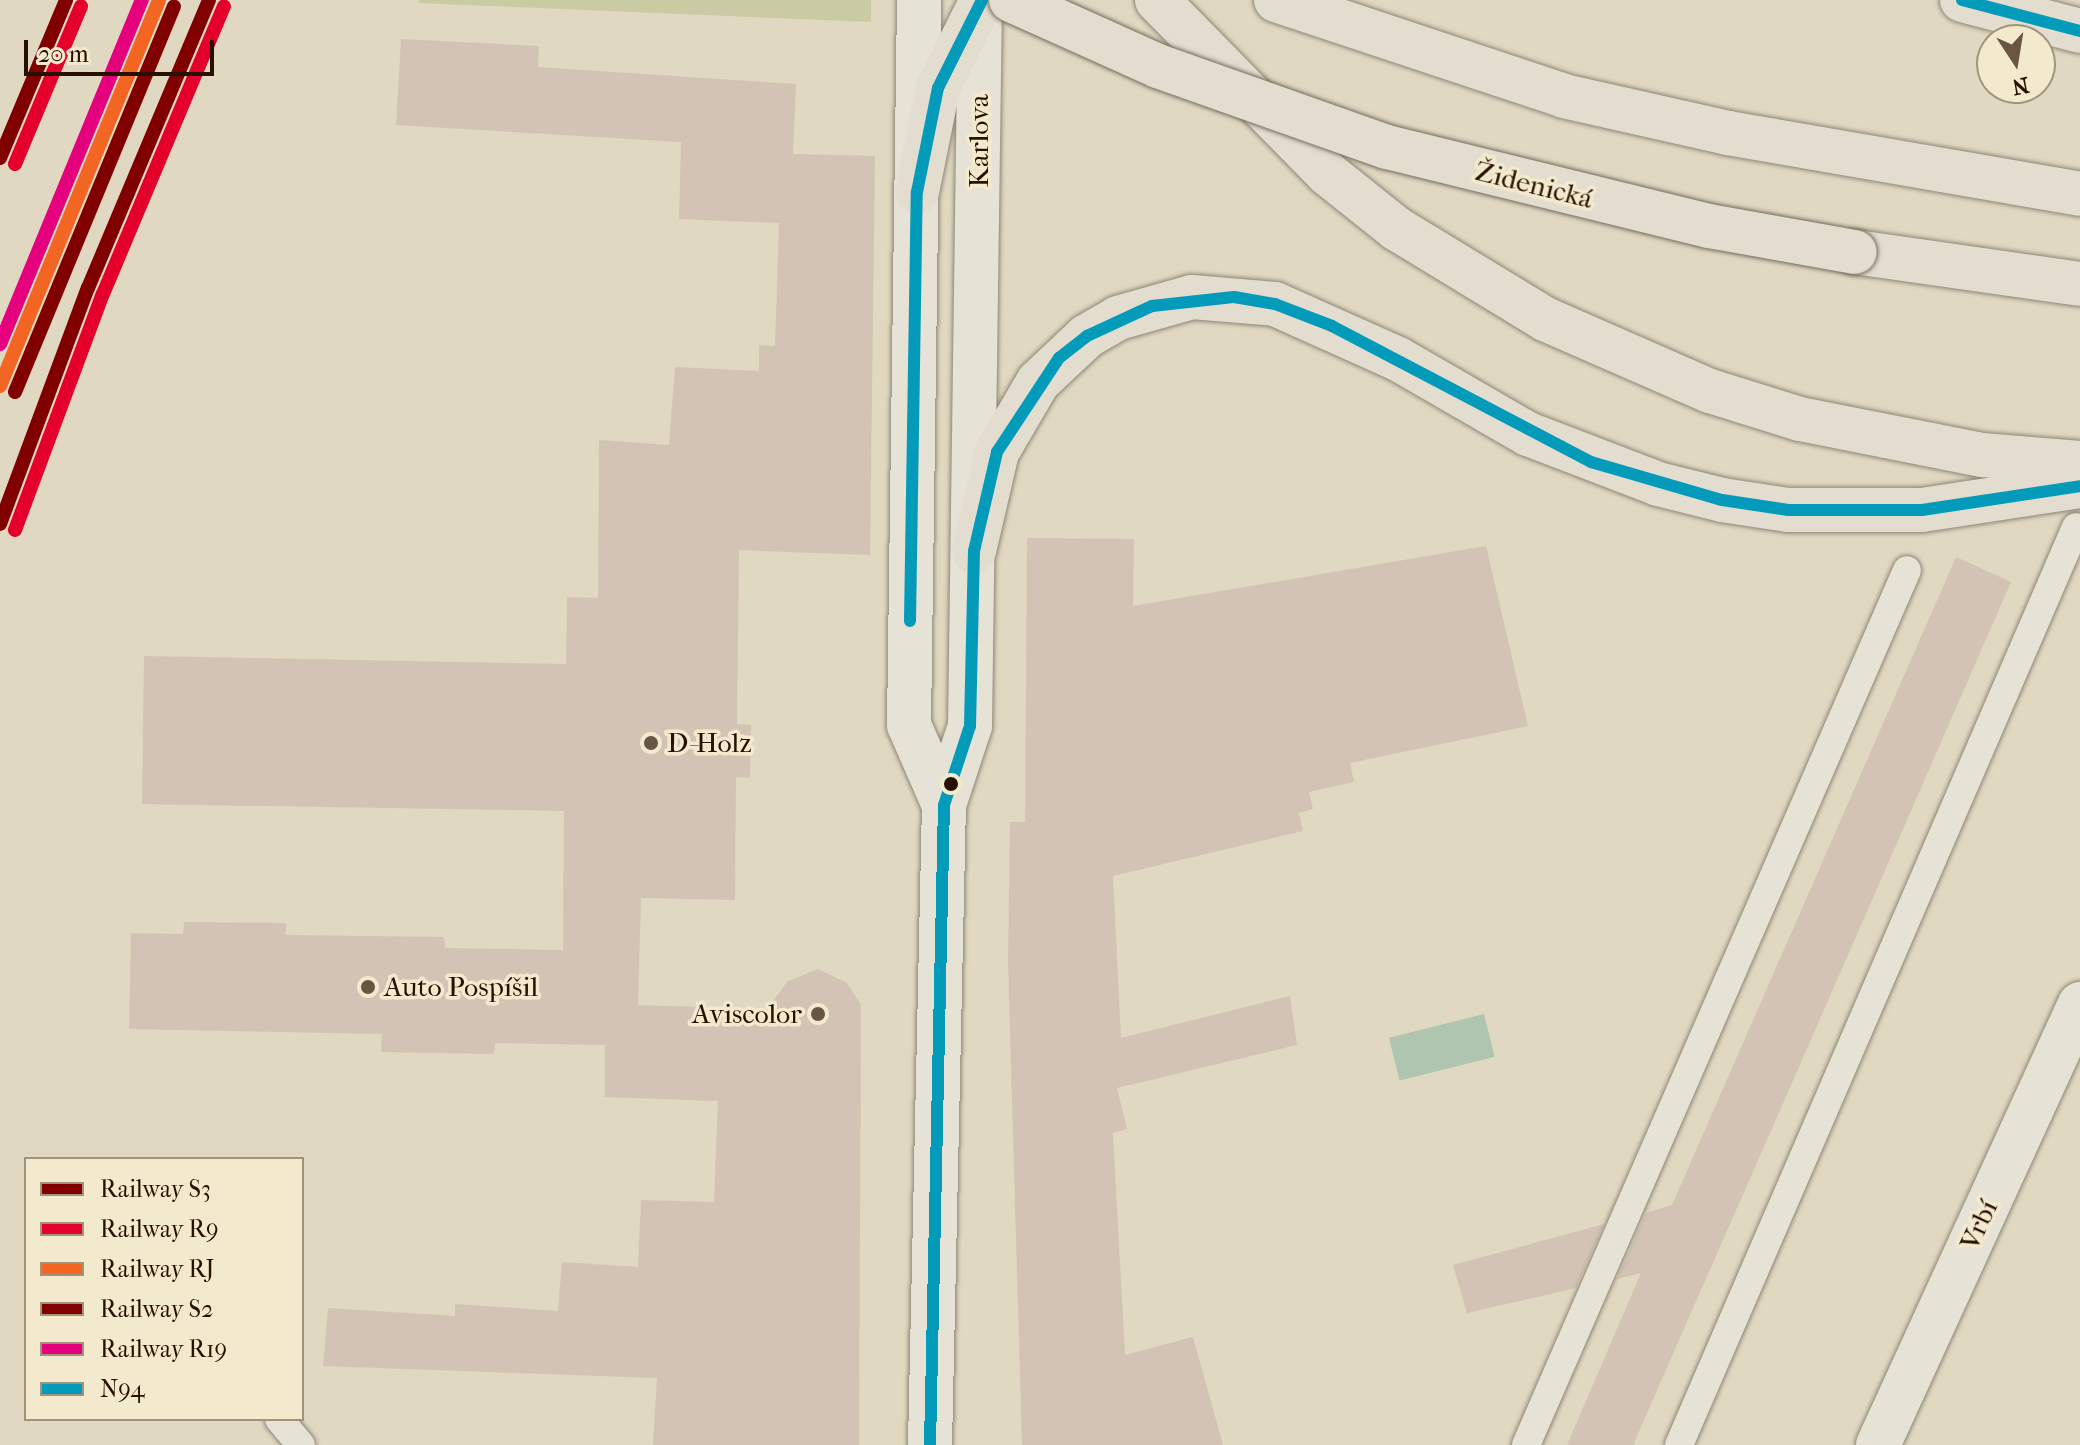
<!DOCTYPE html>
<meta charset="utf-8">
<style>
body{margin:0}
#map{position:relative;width:2080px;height:1445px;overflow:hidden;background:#e0d8c0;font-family:"IM FELL French Canon",serif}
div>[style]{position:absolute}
.green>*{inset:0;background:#cbcba3}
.water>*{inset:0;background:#afc5af;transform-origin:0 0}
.building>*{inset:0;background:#d3c3b5}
.roads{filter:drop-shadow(0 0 2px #8e8677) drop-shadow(0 0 2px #8e8677)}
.service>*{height:28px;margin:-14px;padding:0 14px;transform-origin:14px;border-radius:14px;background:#e6e2d6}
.minor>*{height:44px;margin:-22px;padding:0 22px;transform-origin:22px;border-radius:22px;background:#e6e2d6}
.secondary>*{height:44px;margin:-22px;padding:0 22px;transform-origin:22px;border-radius:22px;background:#e6e2d6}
.trunk>*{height:44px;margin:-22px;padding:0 22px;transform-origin:22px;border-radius:22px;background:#e2ddcf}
.bridges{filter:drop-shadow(0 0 2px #746c5e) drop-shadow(0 0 2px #746c5e)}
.trunk-bridge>*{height:44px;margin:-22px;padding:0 22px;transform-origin:22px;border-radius:22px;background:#e2ddcf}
.bus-1>*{height:12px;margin:-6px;padding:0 6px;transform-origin:6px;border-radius:6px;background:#049ab9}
.rail-1>*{height:14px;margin:-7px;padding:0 7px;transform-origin:7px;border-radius:7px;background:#800000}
.rail-2>*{height:14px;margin:-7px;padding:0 7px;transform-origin:7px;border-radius:7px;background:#e4002b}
.rail-3>*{height:14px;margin:-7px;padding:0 7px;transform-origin:7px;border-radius:7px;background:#f26522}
.rail-4>*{height:14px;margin:-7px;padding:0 7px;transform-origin:7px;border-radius:7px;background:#800000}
.rail-5>*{height:14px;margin:-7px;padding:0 7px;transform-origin:7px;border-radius:7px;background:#e5007d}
.dots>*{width:22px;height:22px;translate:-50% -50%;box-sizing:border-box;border:4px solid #f3eace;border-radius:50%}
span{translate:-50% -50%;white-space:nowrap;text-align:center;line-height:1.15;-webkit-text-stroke:7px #f3eace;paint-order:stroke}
.street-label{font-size:28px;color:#281000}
.poi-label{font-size:28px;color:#281000}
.left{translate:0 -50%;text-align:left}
.right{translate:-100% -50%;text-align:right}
.legend{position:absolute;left:24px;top:1157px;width:280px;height:264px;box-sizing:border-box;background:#f3eace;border:2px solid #a2937c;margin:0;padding:10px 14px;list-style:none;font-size:24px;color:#281000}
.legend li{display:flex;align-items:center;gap:16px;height:40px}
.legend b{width:40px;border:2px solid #a2937c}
.north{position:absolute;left:1976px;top:24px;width:80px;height:80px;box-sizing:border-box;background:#f3eace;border:2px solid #a2937c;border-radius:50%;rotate:168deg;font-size:22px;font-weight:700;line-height:32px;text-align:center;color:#281000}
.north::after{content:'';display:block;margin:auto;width:28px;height:36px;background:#685643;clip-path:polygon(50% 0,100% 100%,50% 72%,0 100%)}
.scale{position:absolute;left:24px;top:40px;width:190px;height:36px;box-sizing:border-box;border:4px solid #281000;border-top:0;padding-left:10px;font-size:24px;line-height:28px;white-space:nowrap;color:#281000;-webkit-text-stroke:6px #f3eace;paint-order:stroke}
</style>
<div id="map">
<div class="green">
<i style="clip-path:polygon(420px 0,871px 0,871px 22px,418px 3px)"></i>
</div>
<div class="water">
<i style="left:1484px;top:1014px;width:44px;height:98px;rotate:76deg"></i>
</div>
<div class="building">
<i style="clip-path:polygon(401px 39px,539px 46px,538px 67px,796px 84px,793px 154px,875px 156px,870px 555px,739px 550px,737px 724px,751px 725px,750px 778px,736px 777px,735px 900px,641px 898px,638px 1005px,733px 1008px,733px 1014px,767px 1009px,788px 981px,818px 969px,847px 983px,861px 1005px,859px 1445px,653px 1445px,657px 1378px,323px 1366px,328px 1308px,455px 1316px,455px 1304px,558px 1311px,562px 1262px,638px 1267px,641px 1200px,714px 1202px,718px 1101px,605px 1097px,605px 1045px,495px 1043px,494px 1054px,381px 1052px,382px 1034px,129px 1029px,131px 933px,183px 934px,184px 922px,286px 923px,286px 935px,444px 937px,445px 948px,563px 950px,564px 811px,142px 804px,144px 656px,566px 664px,567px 597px,598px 598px,599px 440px,669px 445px,675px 367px,759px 371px,759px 345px,775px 346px,779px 223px,679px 219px,681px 142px,396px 125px)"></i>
<i style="clip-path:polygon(1027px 538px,1134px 539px,1133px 606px,1486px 546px,1528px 726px,1350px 763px,1354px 782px,1309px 792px,1313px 809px,1299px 813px,1303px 831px,1113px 876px,1121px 1038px,1290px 996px,1297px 1045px,1117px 1088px,1127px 1129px,1113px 1133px,1125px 1355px,1193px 1337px,1223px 1445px,1022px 1445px,1008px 963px,1010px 822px,1025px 822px)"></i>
<i style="clip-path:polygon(1956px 557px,2011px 582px,1831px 994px,1633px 1445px,1567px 1445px,1641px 1273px,1617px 1279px,1646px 1213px,1672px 1205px)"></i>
<i style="clip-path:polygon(1604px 1224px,1576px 1288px,1467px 1313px,1453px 1265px)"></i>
</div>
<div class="roads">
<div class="service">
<i style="left:279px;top:1419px;width:34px;rotate:50deg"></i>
<i style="left:1526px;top:1445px;width:954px;rotate:-66.47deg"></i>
<i style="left:1679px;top:1445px;width:1000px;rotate:-66.61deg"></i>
</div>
<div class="minor">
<i style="left:1878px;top:1445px;width:485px;rotate:-65.4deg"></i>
</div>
<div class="secondary">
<i style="left:919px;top:0;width:725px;rotate:90.79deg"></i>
<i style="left:909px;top:725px;width:87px;rotate:66.4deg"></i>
<i style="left:930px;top:1445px;width:640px;rotate:-88.75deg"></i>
<i style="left:944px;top:805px;width:83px;rotate:-71.8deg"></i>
<i style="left:970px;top:726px;width:726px;rotate:-89.21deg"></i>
</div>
<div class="trunk">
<i style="left:1157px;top:0;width:244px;rotate:45.5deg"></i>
<i style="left:1328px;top:174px;width:88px;rotate:38.6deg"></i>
<i style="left:1397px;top:229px;width:173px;rotate:31.3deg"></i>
<i style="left:1545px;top:319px;width:180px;rotate:23.6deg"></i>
<i style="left:1710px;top:391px;width:94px;rotate:17.3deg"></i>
<i style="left:1800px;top:419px;width:186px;rotate:11.2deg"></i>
<i style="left:1982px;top:455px;width:98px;rotate:4.7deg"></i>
<i style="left:1276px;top:0;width:304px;rotate:18.4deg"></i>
<i style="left:1564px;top:96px;width:168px;rotate:12.7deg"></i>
<i style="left:1728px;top:133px;width:357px;rotate:9.8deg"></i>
<i style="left:1962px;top:0;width:122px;rotate:14.7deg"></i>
<i style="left:917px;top:192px;width:106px;rotate:-78.6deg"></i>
<i style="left:938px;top:88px;width:98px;rotate:-63.4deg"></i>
<i style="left:1855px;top:252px;width:227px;rotate:8.1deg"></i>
<i style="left:974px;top:551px;width:102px;rotate:-76.9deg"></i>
<i style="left:997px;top:452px;width:81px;rotate:-59.6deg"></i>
<i style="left:1038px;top:382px;width:67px;rotate:-43.2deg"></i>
<i style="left:1087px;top:336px;width:36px;rotate:-30deg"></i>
<i style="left:1118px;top:318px;width:77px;rotate:-15.8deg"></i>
<i style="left:1192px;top:297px;width:83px;rotate:4.8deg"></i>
<i style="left:1275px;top:304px;width:135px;rotate:24.1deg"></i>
<i style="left:1398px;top:359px;width:150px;rotate:30deg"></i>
<i style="left:1528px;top:434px;width:139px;rotate:21deg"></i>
<i style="left:1658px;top:484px;width:66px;rotate:14deg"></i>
<i style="left:1722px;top:500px;width:67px;rotate:8.6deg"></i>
<i style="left:1788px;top:510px;width:134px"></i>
<i style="left:1922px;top:510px;width:160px;rotate:-8.6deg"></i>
</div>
</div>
<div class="bridges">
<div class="trunk-bridge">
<i style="left:1011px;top:0;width:161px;rotate:24.2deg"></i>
<i style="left:1158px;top:66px;width:243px;rotate:19.5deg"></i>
<i style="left:1387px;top:147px;width:332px;rotate:13.8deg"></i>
<i style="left:1709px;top:226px;width:148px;rotate:10.1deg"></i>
</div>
</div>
<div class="bus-1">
<i style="left:1962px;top:0;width:122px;rotate:14.7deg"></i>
<i style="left:910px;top:621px;width:429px;rotate:-89.1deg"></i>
<i style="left:917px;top:192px;width:106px;rotate:-78.6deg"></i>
<i style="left:938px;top:88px;width:98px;rotate:-63.4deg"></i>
<i style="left:930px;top:1445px;width:640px;rotate:-88.75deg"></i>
<i style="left:944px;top:805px;width:83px;rotate:-71.8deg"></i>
<i style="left:970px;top:726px;width:175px;rotate:-88.7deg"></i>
<i style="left:974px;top:551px;width:102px;rotate:-76.9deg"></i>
<i style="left:997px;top:452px;width:113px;rotate:-56.6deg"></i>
<i style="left:1059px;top:358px;width:36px;rotate:-38deg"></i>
<i style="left:1087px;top:336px;width:72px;rotate:-24.8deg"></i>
<i style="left:1152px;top:306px;width:82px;rotate:-6.3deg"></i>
<i style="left:1234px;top:297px;width:42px;rotate:9.7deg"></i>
<i style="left:1275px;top:304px;width:61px;rotate:21.1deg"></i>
<i style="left:1332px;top:326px;width:293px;rotate:27.7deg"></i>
<i style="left:1591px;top:462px;width:136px;rotate:16.2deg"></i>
<i style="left:1722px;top:500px;width:67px;rotate:8.6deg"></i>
<i style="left:1788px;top:510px;width:134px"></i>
<i style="left:1922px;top:510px;width:160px;rotate:-8.6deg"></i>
</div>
<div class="rail-1">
<i style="left:0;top:158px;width:171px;rotate:-67.3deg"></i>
<i style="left:0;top:524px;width:252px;rotate:-69.6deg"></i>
<i style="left:88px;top:288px;width:312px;rotate:-67.2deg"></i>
</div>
<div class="rail-2">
<i style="left:15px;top:164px;width:171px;rotate:-67.3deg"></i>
<i style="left:15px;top:530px;width:252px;rotate:-69.6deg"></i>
<i style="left:103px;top:294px;width:312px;rotate:-67.2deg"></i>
</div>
<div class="rail-3">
<i style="left:0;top:386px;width:417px;rotate:-67.6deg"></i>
</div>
<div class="rail-4">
<i style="left:15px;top:392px;width:417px;rotate:-67.6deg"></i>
</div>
<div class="rail-5">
<i style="left:0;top:344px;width:372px;rotate:-67.6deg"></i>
</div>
<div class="dots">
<i style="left:651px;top:743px;background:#685643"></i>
<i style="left:951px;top:784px;background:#281000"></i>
<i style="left:368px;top:987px;background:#685643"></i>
<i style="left:818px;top:1014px;background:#685643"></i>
</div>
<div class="street-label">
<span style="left:979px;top:141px;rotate:-90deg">Karlova</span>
<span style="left:1534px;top:185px;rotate:14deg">Židenická</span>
<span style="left:1979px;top:1225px;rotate:-65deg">Vrbí</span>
</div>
<div class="poi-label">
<span class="left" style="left:667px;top:743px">D-Holz</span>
<span class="left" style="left:384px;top:987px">Auto Pospíšil</span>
<span class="right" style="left:802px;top:1014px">Aviscolor</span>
</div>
<ul class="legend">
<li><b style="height:10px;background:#800000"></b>Railway S3</li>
<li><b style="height:10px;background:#e4002b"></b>Railway R9</li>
<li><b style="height:10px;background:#f26522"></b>Railway RJ</li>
<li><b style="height:10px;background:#800000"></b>Railway S2</li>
<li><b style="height:10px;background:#e5007d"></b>Railway R19</li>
<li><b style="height:10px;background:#049ab9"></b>N94</li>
</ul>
<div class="north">N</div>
<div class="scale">20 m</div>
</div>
